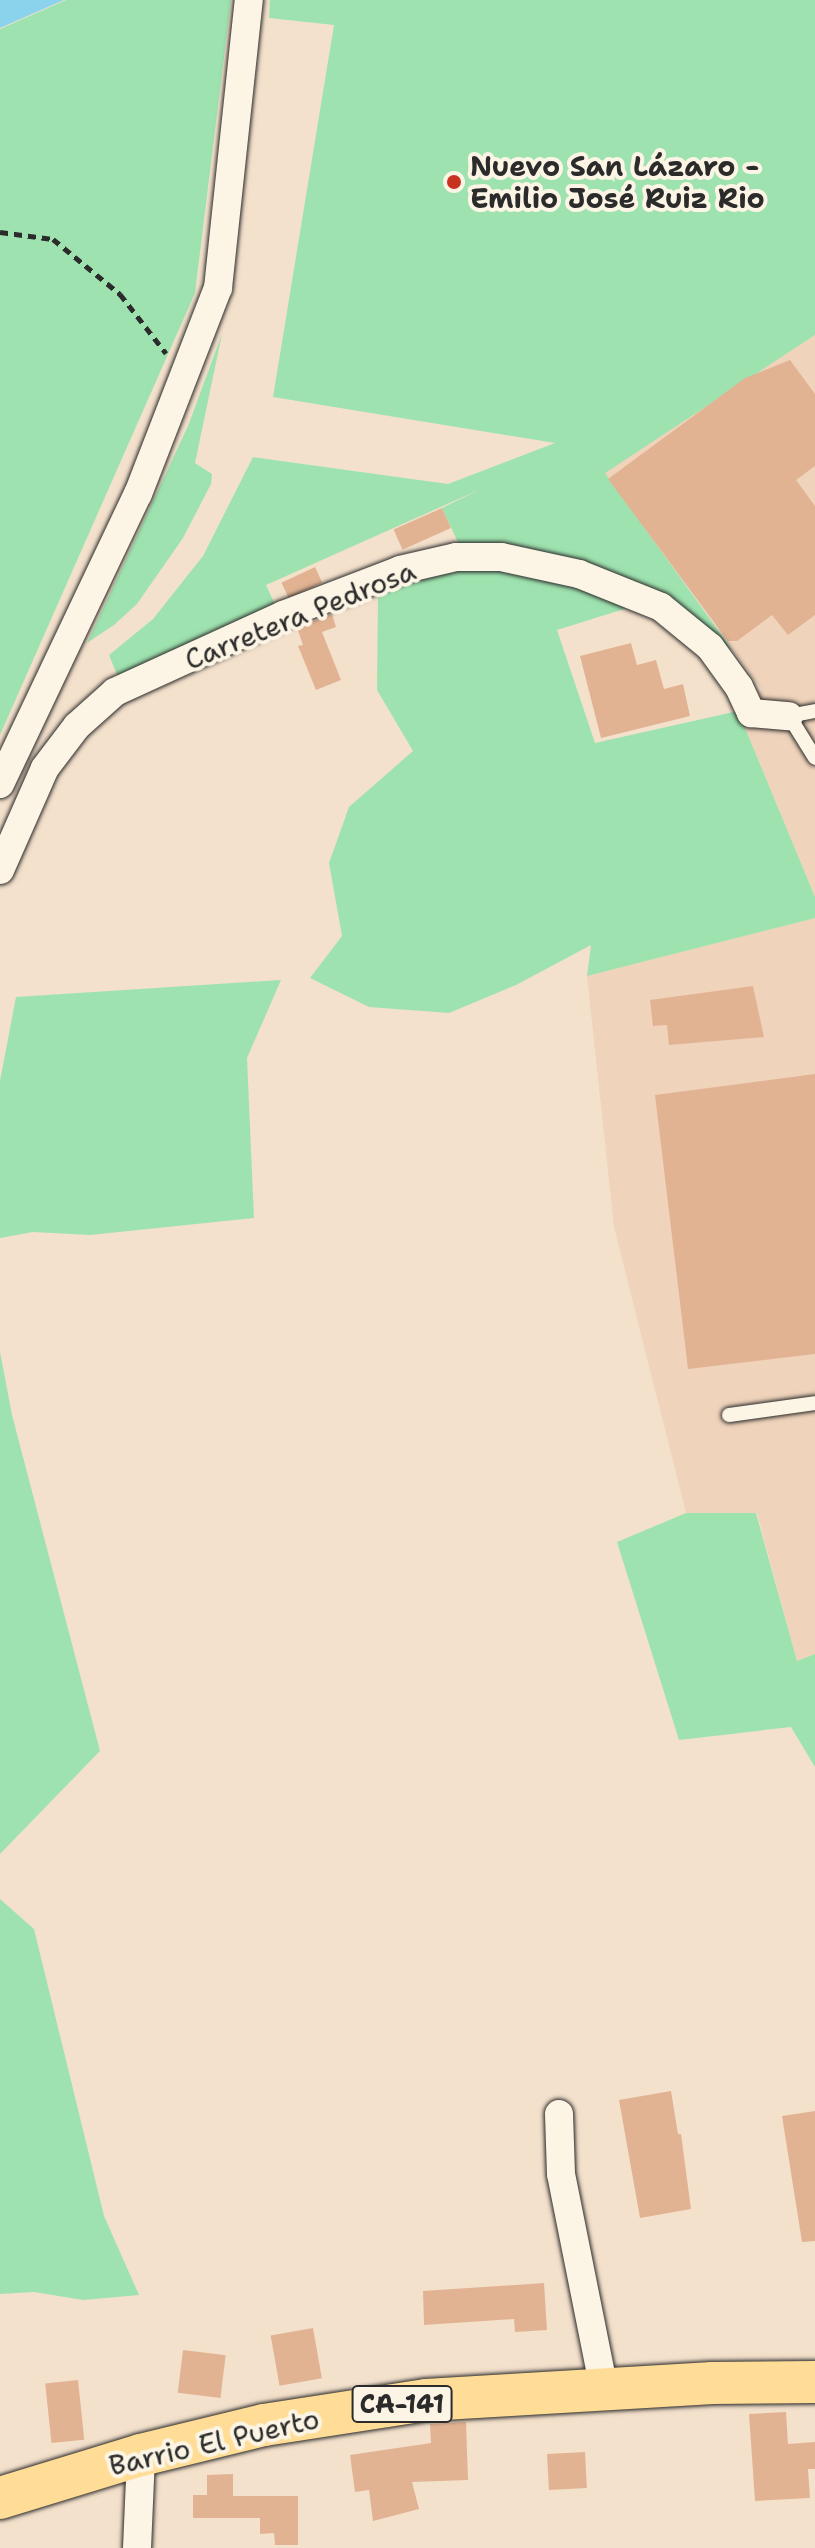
<!DOCTYPE html>
<meta charset="utf-8">
<style>
body{margin:0}
#map{position:relative;width:815px;height:2548px;overflow:hidden;background:#f4e1cc;font-family:"Shantell Sans",sans-serif}
div>[style]{position:absolute}
.built>*{inset:0;background:#efd3bb}
.green>*{inset:0;background:#9ee3af}
.water>*{inset:0;background:#8bd3ed}
.building>*{inset:0;background:#e2b393;transform-origin:0 0}
.path>*{height:5px;margin-top:-2.5px;transform-origin:0;background:repeating-linear-gradient(90deg,#2b2b2b 0 8px,transparent 0 14px)}
.roads{filter:drop-shadow(0 0 2px #2b2b2b) drop-shadow(0 0 2px #2b2b2b)}
.lane>*{height:14px;margin:-7px;padding:0 7px;transform-origin:7px;border-radius:7px;background:#fcf5e5}
.street>*{height:28px;margin:-14px;padding:0 14px;transform-origin:14px;border-radius:14px;background:#fcf5e5}
.primary>*{height:42px;margin:-21px;padding:0 21px;transform-origin:21px;border-radius:21px;background:#ffdd96}
.dots>*{width:22px;height:22px;translate:-50% -50%;box-sizing:border-box;border:4px solid #fcf5e5;border-radius:50%}
span{translate:-50% -50%;white-space:nowrap;text-align:center;line-height:1.15;-webkit-text-stroke:8px #fcf5e5;paint-order:stroke}
.shield-label span{padding:2px 6px;background:#fcf5e5;border:2px solid;border-radius:6px;-webkit-text-stroke-width:0}
.shield-label{font-size:26px;color:#2b2b2b;font-weight:700}
.poi-label{font-size:28px;color:#2b2b2b;font-weight:700}
.left{translate:0 -50%;text-align:left}
.street-label{font-size:28px;color:#2b2b2b}
</style>
<div id="map">
<div class="built">
<i style="clip-path:polygon(815px 335px,815px 897px,738px 711px,762px 690px,604px 472px)"></i>
<i style="clip-path:polygon(815px 918px,815px 1654px,797px 1661px,757px 1513px,686px 1513px,614px 1227px,587px 976px)"></i>
</div>
<div class="green">
<i style="clip-path:polygon(66px 0,231px 0,195px 293px,0 735px,0 29px)"></i>
<i style="clip-path:polygon(270px 0,815px 0,815px 335px,605px 473px,733px 651px,673px 599px,618px 578px,461px 549px,442px 508px,481px 489px,266px 585px,278px 611px,120px 682px,109px 655px,153px 619px,203px 556px,253px 457px,448px 484px,555px 443px,273px 397px,334px 25px,269px 18px)"></i>
<i style="clip-path:polygon(222px 334px,195px 463px,212px 474px,211px 484px,183px 538px,137px 604px,114px 625px,87px 643px,188px 426px)"></i>
<i style="clip-path:polygon(422px 571px,539px 571px,637px 605px,557px 630px,595px 743px,738px 711px,815px 897px,815px 918px,587px 976px,591px 945px,516px 985px,449px 1013px,369px 1007px,310px 978px,342px 936px,329px 863px,349px 807px,413px 751px,377px 690px,378px 594px)"></i>
<i style="clip-path:polygon(281px 980px,247px 1058px,254px 1218px,90px 1235px,33px 1232px,0 1238px,0 1081px,16px 997px)"></i>
<i style="clip-path:polygon(0 1352px,12px 1415px,100px 1751px,0 1854px)"></i>
<i style="clip-path:polygon(686px 1513px,756px 1513px,797px 1661px,815px 1654px,815px 1767px,791px 1727px,679px 1740px,617px 1542px)"></i>
<i style="clip-path:polygon(0 1899px,34px 1929px,104px 2216px,139px 2295px,83px 2300px,34px 2292px,0 2294px)"></i>
</div>
<div class="water">
<i style="clip-path:polygon(0 0,64px 0,0 28px)"></i>
</div>
<div class="building">
<i style="clip-path:polygon(790px 360px,815px 394px,815px 466px,796px 480px,815px 506px,815px 615px,788px 635px,772px 615px,737px 641px,728px 641px,608px 479px,745px 378px)"></i>
<i style="left:442px;top:508px;width:22px;height:53px;rotate:66deg"></i>
<i style="left:315px;top:567px;width:17px;height:37px;rotate:65deg"></i>
<i style="clip-path:polygon(332px 614px,336px 627px,322px 632px,341px 680px,316px 690px,298px 646px,303px 645px,297px 628px)"></i>
<i style="clip-path:polygon(631px 643px,637px 665px,656px 660px,664px 689px,683px 684px,690px 716px,601px 738px,580px 656px)"></i>
<i style="clip-path:polygon(753px 986px,764px 1037px,669px 1045px,667px 1025px,653px 1026px,650px 1000px)"></i>
<i style="clip-path:polygon(815px 1074px,815px 1354px,688px 1369px,655px 1095px)"></i>
<i style="clip-path:polygon(671px 2091px,678px 2134px,681px 2134px,691px 2209px,640px 2218px,619px 2100px)"></i>
<i style="clip-path:polygon(815px 2111px,815px 2241px,802px 2242px,782px 2116px)"></i>
<i style="clip-path:polygon(544px 2283px,547px 2330px,515px 2332px,514px 2319px,424px 2325px,423px 2291px)"></i>
<i style="left:313px;top:2328px;width:51px;height:43px;rotate:80deg"></i>
<i style="left:183px;top:2350px;width:43px;height:43px;rotate:7deg"></i>
<i style="left:78px;top:2380px;width:60px;height:33px;rotate:84deg"></i>
<i style="clip-path:polygon(786px 2412px,788px 2444px,815px 2442px,815px 2469px,808px 2469px,810px 2498px,755px 2501px,749px 2414px)"></i>
<i style="clip-path:polygon(466px 2422px,468px 2480px,412px 2482px,419px 2509px,373px 2521px,369px 2490px,355px 2492px,350px 2455px,431px 2443px,430px 2424px)"></i>
<i style="left:585px;top:2452px;width:36px;height:38px;rotate:87deg"></i>
<i style="clip-path:polygon(233px 2474px,233px 2496px,298px 2496px,298px 2545px,275px 2545px,274px 2533px,260px 2534px,260px 2518px,193px 2518px,193px 2495px,207px 2495px,207px 2475px)"></i>
</div>
<div class="path">
<i style="left:0;top:232px;width:53px;rotate:7.5deg"></i>
<i style="left:53px;top:239px;width:87px;rotate:39.4deg"></i>
<i style="left:120px;top:294px;width:75px;rotate:52.1deg"></i>
</div>
<div class="roads">
<div class="lane">
<i style="left:815px;top:711px;width:26px;rotate:169deg"></i>
<i style="left:789px;top:716px;width:49px;rotate:58.2deg"></i>
<i style="left:729px;top:1415px;width:87px;rotate:-7.9deg"></i>
</div>
<div class="street">
<i style="left:0;top:784px;width:321px;rotate:-64.6deg"></i>
<i style="left:138px;top:494px;width:221px;rotate:-68.8deg"></i>
<i style="left:218px;top:288px;width:290px;rotate:-83.9deg"></i>
<i style="left:0;top:870px;width:111px;rotate:-66.2deg"></i>
<i style="left:45px;top:768px;width:53px;rotate:-52.7deg"></i>
<i style="left:77px;top:726px;width:51px;rotate:-41.8deg"></i>
<i style="left:115px;top:692px;width:185px;rotate:-24.6deg"></i>
<i style="left:283px;top:615px;width:125px;rotate:-21deg"></i>
<i style="left:400px;top:570px;width:57px;rotate:-13.1deg"></i>
<i style="left:456px;top:557px;width:45px"></i>
<i style="left:501px;top:557px;width:80px;rotate:12.3deg"></i>
<i style="left:579px;top:574px;width:88px;rotate:21.9deg"></i>
<i style="left:661px;top:607px;width:63px;rotate:39.2deg"></i>
<i style="left:710px;top:647px;width:49px;rotate:54.1deg"></i>
<i style="left:739px;top:687px;width:29px;rotate:65deg"></i>
<i style="left:751px;top:713px;width:38px;rotate:5deg"></i>
<i style="left:559px;top:2114px;width:60px;rotate:88.1deg"></i>
<i style="left:561px;top:2174px;width:220px;rotate:78.7deg"></i>
<i style="left:137px;top:2548px;width:93px;rotate:-87.5deg"></i>
</div>
<div class="primary">
<i style="left:0;top:2498px;width:147px;rotate:-17deg"></i>
<i style="left:141px;top:2455px;width:127px;rotate:-13.7deg"></i>
<i style="left:264px;top:2425px;width:164px;rotate:-8.8deg"></i>
<i style="left:426px;top:2400px;width:287px;rotate:-3.4deg"></i>
<i style="left:712px;top:2383px;width:103px;rotate:-0.6deg"></i>
</div>
</div>
<div class="dots">
<i style="left:454px;top:182px;background:#c8321e"></i>
</div>
<div class="shield-label">
<span style="left:402px;top:2404px">CA-141</span>
</div>
<div class="poi-label">
<span class="left" style="left:470px;top:182px">Nuevo San Lázaro -<br>Emilio José Ruiz Rio</span>
</div>
<div class="street-label">
<span style="left:300px;top:615px;rotate:-22deg">Carretera Pedrosa</span>
<span style="left:214px;top:2442px;rotate:-13deg">Barrio El Puerto</span>
</div>
</div>
